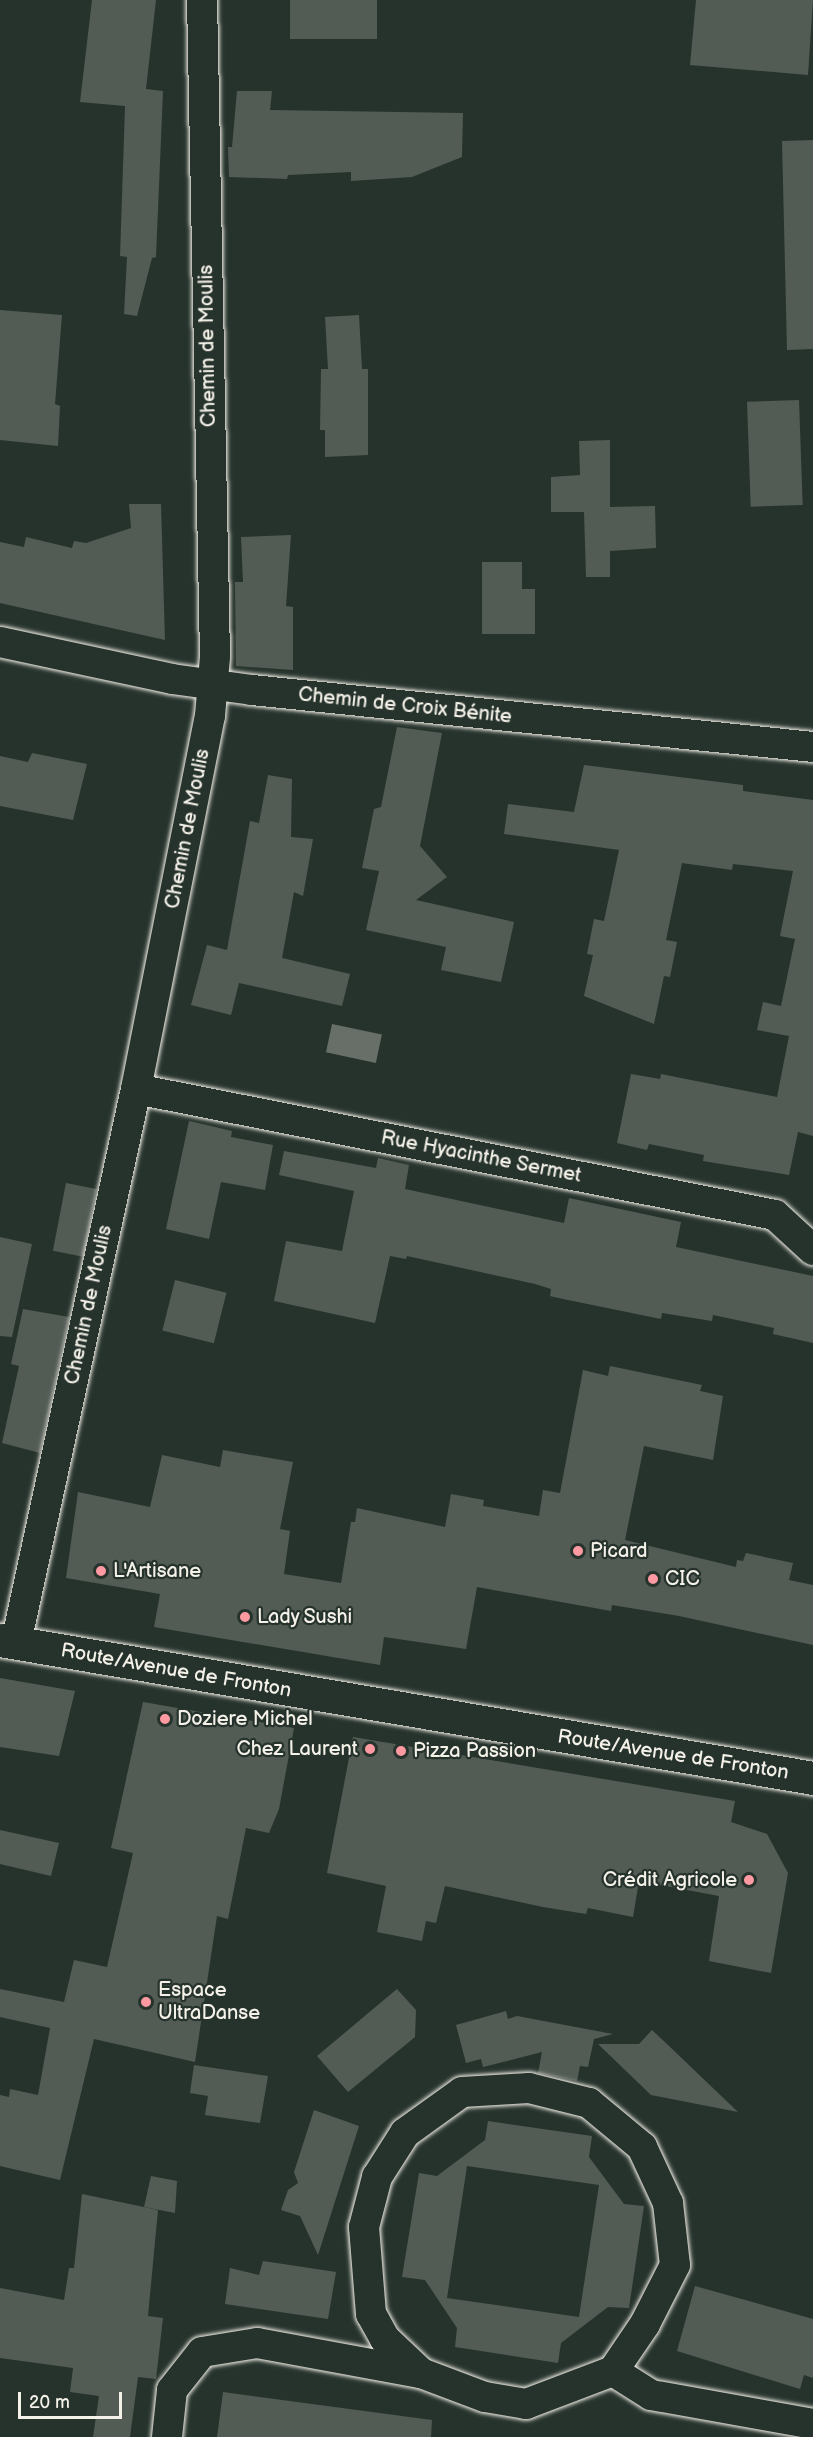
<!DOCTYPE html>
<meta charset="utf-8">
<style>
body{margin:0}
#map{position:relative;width:813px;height:2437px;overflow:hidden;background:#26332d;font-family:"Balsamiq Sans",sans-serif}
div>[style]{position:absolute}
.water>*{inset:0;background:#676f68;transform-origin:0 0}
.building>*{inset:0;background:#525c55;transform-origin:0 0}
.roads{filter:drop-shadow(0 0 2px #f4f1e8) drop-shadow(0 0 2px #f4f1e8)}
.minor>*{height:30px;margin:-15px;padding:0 15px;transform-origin:15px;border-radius:15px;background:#26332d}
.secondary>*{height:33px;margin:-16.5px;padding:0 16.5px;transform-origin:16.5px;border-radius:16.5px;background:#26332d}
.dots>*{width:16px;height:16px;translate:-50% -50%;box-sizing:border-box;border:3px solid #26332d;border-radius:50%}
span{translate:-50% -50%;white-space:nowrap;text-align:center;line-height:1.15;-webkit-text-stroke:4.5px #26332d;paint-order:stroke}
.street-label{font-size:20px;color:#f4f1e8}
.poi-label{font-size:20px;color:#f4f1e8}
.left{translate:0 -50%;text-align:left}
.right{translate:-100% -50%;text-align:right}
.scale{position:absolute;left:18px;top:2392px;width:104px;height:27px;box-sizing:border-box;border:3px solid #f4f1e8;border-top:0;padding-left:8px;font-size:18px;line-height:21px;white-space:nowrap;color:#f4f1e8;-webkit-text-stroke:4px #26332d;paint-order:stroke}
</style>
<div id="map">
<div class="water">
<i style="left:332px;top:1024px;width:51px;height:29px;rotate:12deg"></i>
</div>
<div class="building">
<i style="clip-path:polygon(92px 0,156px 0,146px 89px,163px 91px,156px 257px,152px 258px,137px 316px,124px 314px,127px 257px,120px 256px,125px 106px,80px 102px)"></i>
<i style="left:290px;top:0;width:87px;height:39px"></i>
<i style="clip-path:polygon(696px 0,813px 0,808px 75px,690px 65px)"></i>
<i style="clip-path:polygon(237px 91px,272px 91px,270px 110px,463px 113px,462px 157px,412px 177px,351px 181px,351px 172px,288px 175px,287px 179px,229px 177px,228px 147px,232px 147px)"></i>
<i style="clip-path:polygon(813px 140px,813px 349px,787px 350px,782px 141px)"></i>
<i style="clip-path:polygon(0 310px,62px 315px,55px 404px,60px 406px,58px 446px,0 440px)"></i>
<i style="clip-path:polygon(359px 315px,362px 369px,368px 369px,368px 455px,325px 457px,325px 430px,320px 430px,321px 369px,328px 369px,325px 317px)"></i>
<i style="left:799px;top:400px;width:105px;height:52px;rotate:88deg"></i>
<i style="clip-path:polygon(610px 440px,610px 507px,655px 506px,656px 548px,610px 551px,610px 577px,586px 577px,584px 512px,551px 512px,551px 477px,580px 475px,579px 441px)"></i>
<i style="clip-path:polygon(129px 504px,161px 504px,165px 640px,0 603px,0 542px,24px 547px,26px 537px,72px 548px,74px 541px,86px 543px,131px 528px)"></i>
<i style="clip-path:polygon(291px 535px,286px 606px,293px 607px,293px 670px,236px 666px,235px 582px,243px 582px,241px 537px)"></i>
<i style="clip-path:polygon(482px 562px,522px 562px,522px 589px,535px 589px,535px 634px,482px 634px)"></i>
<i style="clip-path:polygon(397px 727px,442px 733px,420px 846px,447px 877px,416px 900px,514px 922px,501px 982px,441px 970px,446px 947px,366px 930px,379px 871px,362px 868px,374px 809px,381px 807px)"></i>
<i style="clip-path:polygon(32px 753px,87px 764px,73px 820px,0 806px,0 756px,28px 762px)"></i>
<i style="clip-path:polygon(584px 765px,743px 785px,743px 791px,813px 800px,813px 1136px,798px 1132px,789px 1175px,703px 1161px,704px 1155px,649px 1144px,647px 1150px,617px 1143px,631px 1074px,660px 1079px,661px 1074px,777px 1097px,789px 1036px,757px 1030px,763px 1002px,781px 1006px,795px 939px,780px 936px,793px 871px,733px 864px,732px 870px,682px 863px,666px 940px,677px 942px,670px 977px,664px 976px,654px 1024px,584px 996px,593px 955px,587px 954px,594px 919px,604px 921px,619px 850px,504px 834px,508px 804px,574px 812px)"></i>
<i style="clip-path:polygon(268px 775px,292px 779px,291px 837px,313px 839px,303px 896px,294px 892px,282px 958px,350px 974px,342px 1006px,239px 983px,231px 1015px,191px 1005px,207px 945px,227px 950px,250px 821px,259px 823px)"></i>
<i style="clip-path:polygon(189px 1121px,232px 1131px,231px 1137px,273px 1145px,265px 1190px,221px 1182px,209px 1239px,166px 1229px)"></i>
<i style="clip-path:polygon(284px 1151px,376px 1168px,378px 1158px,409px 1165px,405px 1189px,564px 1223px,569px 1198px,681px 1222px,676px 1247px,813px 1276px,813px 1343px,773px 1334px,774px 1328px,713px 1315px,712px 1321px,662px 1313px,661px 1319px,563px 1299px,550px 1296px,551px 1289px,535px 1284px,407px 1256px,406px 1259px,390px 1256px,375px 1323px,274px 1301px,286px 1241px,342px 1251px,354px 1191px,279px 1175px)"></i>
<i style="left:66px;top:1183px;width:31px;height:69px;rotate:11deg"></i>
<i style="clip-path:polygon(0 1237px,32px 1244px,12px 1337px,0 1336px)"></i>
<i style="left:175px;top:1280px;width:53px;height:52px;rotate:14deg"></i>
<i style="clip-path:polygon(23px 1309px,69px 1317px,40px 1453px,2px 1443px,19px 1366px,11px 1364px)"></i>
<i style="clip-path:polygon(610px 1366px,702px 1385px,700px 1391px,723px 1396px,713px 1460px,644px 1446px,625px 1540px,736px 1567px,737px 1560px,743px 1561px,746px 1553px,793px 1563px,789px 1580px,813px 1585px,813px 1645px,679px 1616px,612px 1605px,611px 1611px,477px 1587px,466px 1649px,384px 1637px,380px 1665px,154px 1627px,160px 1594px,66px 1578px,78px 1492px,150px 1507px,162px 1455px,220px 1467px,223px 1450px,293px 1462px,280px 1529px,290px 1531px,284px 1574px,341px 1583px,351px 1522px,355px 1522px,357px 1508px,445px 1527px,451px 1494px,484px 1500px,483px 1506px,539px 1516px,543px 1490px,560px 1493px,583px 1370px,608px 1376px)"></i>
<i style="clip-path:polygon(0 1678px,75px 1691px,59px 1756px,0 1747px)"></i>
<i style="clip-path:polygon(143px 1702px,294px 1728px,279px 1809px,269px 1833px,246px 1828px,228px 1919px,217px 1916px,195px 2062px,94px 2039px,60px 2180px,0 2166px,0 2095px,9px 2097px,10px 2089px,38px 2095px,50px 2028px,0 2017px,0 1989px,64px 2002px,74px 1960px,107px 1967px,133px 1853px,111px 1848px)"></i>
<i style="clip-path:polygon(353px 1737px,735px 1801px,731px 1822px,767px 1834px,788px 1873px,771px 1973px,709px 1961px,719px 1896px,639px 1881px,633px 1917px,588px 1908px,586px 1914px,543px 1907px,445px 1886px,436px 1923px,426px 1921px,422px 1941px,377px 1932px,386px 1886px,327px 1873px)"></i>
<i style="clip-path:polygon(0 1830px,59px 1843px,51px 1876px,0 1864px)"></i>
<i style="clip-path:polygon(397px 1989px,416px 2010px,415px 2037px,348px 2092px,317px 2056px)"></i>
<i style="clip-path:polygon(506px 2011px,508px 2019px,517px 2016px,613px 2034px,594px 2039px,588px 2067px,580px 2066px,577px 2081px,538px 2073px,542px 2052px,483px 2067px,481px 2059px,466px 2063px,456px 2025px)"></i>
<i style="clip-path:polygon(652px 2030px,668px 2045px,738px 2112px,651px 2095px,598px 2044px,639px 2044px)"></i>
<i style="clip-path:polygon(194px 2065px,268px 2076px,260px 2123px,205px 2115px,208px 2096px,190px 2093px)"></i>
<i style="clip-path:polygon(314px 2110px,359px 2126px,318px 2255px,300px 2216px,281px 2210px,288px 2190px,298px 2183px,294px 2172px)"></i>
<i style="clip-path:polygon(evenodd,488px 2121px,592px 2136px,589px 2157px,624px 2204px,644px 2206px,629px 2308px,608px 2307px,561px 2343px,558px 2363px,455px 2347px,457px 2328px,425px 2280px,402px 2277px,419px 2173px,437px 2176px,485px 2140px,488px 2121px,467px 2166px,599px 2185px,579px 2317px,447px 2298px,467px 2166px)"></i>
<i style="clip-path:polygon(151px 2176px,177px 2181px,175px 2213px,144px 2207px)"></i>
<i style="clip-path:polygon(82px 2194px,158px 2210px,148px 2316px,163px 2318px,156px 2379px,138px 2377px,130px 2437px,93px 2437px,99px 2396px,70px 2392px,73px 2368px,0 2358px,0 2288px,64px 2300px,69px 2268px,74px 2268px)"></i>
<i style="clip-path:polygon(263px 2261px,336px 2272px,328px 2319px,225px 2304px,230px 2268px,259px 2275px)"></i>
<i style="clip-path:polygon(695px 2286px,813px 2319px,813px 2378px,804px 2375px,800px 2389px,677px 2351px)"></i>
<i style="clip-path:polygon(223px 2392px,432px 2420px,431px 2437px,217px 2437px)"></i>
</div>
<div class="roads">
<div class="minor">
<i style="left:0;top:642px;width:176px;rotate:12.1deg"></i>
<i style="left:172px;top:679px;width:81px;rotate:7.8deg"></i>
<i style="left:252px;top:690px;width:564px;rotate:5.8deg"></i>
<i style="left:136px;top:1089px;width:651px;rotate:11.15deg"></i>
<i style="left:775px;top:1215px;width:52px;rotate:42.6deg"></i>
<i style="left:16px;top:1643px;width:567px;rotate:-77.78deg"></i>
<i style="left:136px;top:1089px;width:380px;rotate:-78.8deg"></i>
<i style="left:210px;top:716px;width:59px;rotate:-85.2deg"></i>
<i style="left:215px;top:657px;width:657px;rotate:-91.13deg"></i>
<i style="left:421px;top:2373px;width:50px;rotate:-136.6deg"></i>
<i style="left:385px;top:2339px;width:29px;rotate:-119deg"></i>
<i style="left:371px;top:2314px;width:87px;rotate:-94.6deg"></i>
<i style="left:364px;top:2227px;width:52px;rotate:-75.4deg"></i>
<i style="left:377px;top:2177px;width:52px;rotate:-57.5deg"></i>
<i style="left:405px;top:2133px;width:70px;rotate:-35.7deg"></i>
<i style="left:462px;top:2092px;width:67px;rotate:-3.4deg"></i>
<i style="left:529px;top:2088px;width:62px;rotate:14deg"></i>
<i style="left:589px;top:2103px;width:69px;rotate:39.7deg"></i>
<i style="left:642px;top:2147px;width:62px;rotate:65.1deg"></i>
<i style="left:668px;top:2203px;width:62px;rotate:83.6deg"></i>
<i style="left:675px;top:2265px;width:66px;rotate:117deg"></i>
<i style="left:645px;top:2324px;width:57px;rotate:124.2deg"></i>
<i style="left:167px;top:2437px;width:47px;rotate:-83.9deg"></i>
<i style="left:172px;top:2390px;width:48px;rotate:-51.7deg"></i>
<i style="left:202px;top:2352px;width:56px;rotate:-9.3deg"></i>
<i style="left:257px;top:2343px;width:167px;rotate:10.4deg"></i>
<i style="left:421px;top:2373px;width:68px;rotate:20.6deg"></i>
<i style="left:485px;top:2397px;width:42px;rotate:9.7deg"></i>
<i style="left:526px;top:2404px;width:93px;rotate:-20.8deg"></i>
<i style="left:613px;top:2371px;width:45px;rotate:32.3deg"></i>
<i style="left:651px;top:2395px;width:165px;rotate:10.1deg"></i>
</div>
<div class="secondary">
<i style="left:0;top:1640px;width:825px;rotate:9.63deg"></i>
</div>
</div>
<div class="dots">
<i style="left:578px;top:1551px;background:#ff9aa2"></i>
<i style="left:101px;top:1571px;background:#ff9aa2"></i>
<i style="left:653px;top:1579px;background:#ff9aa2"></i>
<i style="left:245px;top:1617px;background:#ff9aa2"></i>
<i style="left:165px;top:1719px;background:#ff9aa2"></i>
<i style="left:370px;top:1749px;background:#ff9aa2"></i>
<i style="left:401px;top:1751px;background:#ff9aa2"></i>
<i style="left:749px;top:1880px;background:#ff9aa2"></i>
<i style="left:146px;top:2002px;background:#ff9aa2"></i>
</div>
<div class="street-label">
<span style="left:208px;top:346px;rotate:-91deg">Chemin de Moulis</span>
<span style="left:405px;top:706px;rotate:6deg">Chemin de Croix Bénite</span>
<span style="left:188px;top:829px;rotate:-79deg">Chemin de Moulis</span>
<span style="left:481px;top:1157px;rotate:11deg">Rue Hyacinthe Sermet</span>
<span style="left:89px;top:1305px;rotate:-78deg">Chemin de Moulis</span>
<span style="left:176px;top:1671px;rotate:10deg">Route/Avenue de Fronton</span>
<span style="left:673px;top:1755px;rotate:9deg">Route/Avenue de Fronton</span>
</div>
<div class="poi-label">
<span class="left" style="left:590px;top:1551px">Picard</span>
<span class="left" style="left:113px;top:1571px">L'Artisane</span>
<span class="left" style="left:665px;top:1579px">CIC</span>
<span class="left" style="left:257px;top:1617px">Lady Sushi</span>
<span class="left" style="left:177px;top:1719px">Doziere Michel</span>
<span class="right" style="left:358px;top:1749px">Chez Laurent</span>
<span class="left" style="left:413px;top:1751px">Pizza Passion</span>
<span class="right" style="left:737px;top:1880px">Crédit Agricole</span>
<span class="left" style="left:158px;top:2002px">Espace<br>UltraDanse</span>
</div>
<div class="scale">20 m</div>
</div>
